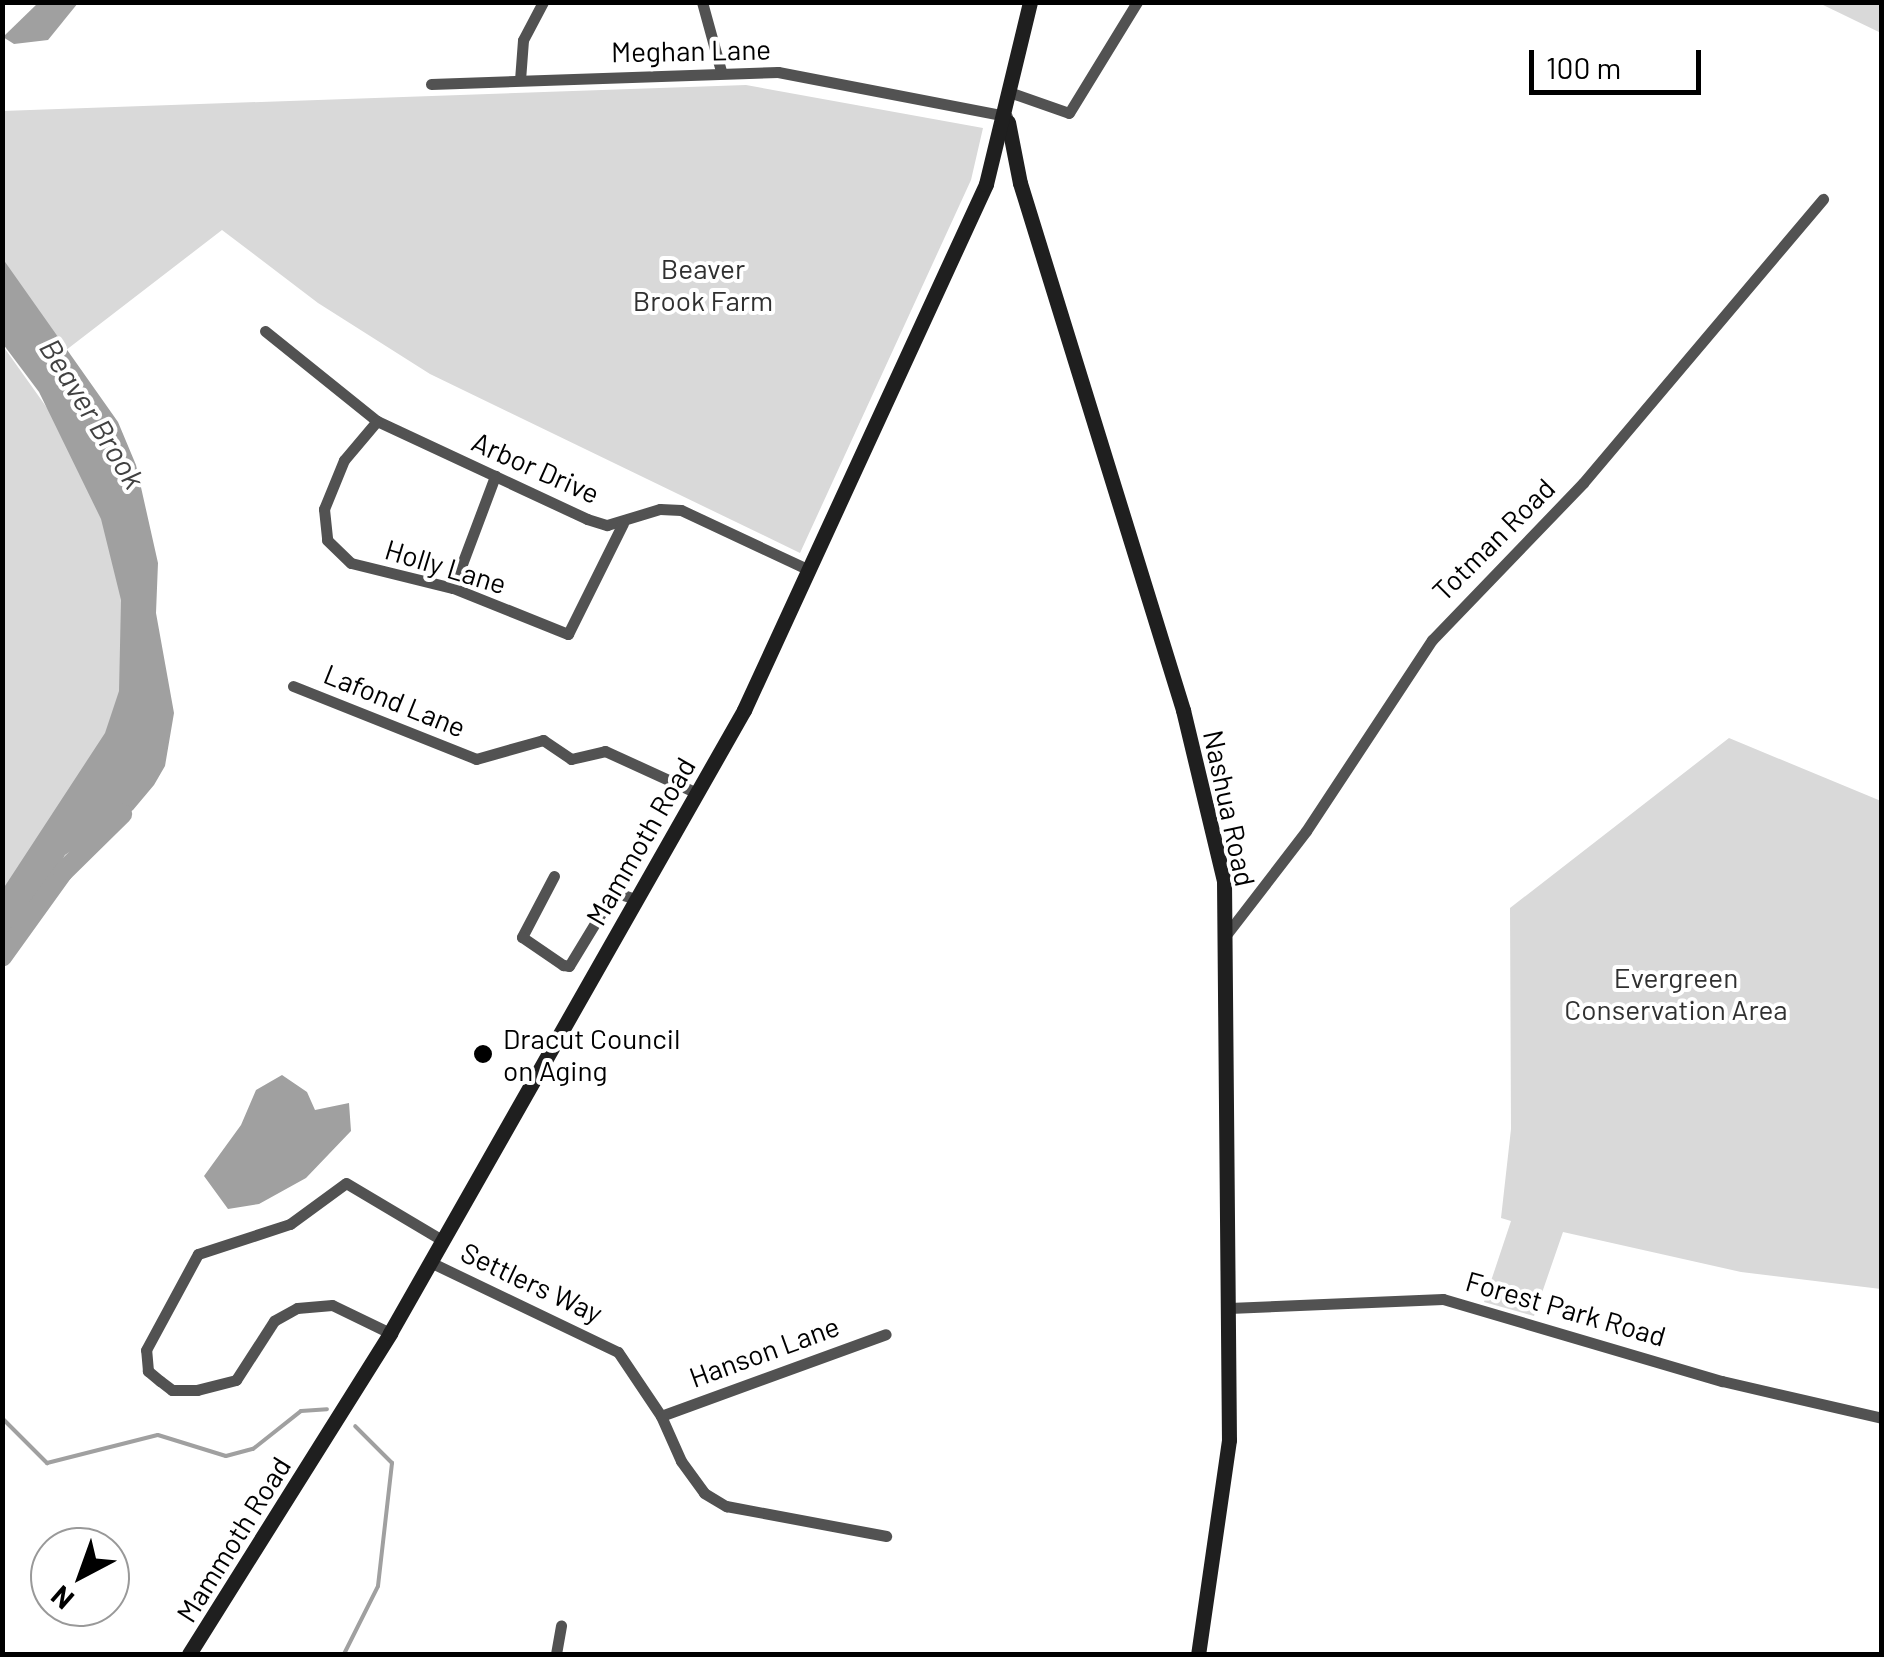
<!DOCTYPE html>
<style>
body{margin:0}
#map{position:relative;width:1884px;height:1657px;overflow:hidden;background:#fff;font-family:Barlow,sans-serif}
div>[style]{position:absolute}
.green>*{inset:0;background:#d9d9d9}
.water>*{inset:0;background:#a0a0a0}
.stream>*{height:4px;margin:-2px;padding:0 2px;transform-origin:2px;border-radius:2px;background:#a0a0a0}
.river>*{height:20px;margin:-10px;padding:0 10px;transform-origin:10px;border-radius:10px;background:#a0a0a0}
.street>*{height:11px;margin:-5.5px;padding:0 5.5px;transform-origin:5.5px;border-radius:5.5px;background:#525252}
.secondary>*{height:15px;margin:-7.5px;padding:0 7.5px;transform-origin:7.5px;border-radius:7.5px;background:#1f1f1f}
.dots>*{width:28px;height:28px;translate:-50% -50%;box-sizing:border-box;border:5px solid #fff;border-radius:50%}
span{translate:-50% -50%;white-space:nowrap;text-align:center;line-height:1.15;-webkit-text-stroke:8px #fff;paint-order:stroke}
.street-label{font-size:28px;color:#000}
.park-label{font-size:28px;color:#303030}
.poi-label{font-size:28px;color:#000}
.left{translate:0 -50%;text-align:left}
.water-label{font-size:30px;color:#414141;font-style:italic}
.frame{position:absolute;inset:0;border:5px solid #000;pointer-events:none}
.north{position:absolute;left:30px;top:1527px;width:100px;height:100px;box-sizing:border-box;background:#fff;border:2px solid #999;border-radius:50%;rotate:221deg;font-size:28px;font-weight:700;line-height:40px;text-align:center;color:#000}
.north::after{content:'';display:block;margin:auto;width:35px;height:45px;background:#000;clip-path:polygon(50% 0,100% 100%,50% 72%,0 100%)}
.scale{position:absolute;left:1529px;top:50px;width:172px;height:45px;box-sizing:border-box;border:5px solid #000;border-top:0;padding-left:12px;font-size:30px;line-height:35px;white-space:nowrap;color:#000;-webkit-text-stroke:8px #fff;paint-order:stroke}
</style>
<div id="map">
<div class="green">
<i style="clip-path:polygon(1819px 3px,1881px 3px,1881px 33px)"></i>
<i style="clip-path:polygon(746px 85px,983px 128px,971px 180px,800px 553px,430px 374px,318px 303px,222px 230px,35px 374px,3px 318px,2px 111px)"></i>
<i style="clip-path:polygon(3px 346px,104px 488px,136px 604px,134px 763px,31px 882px,2px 942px)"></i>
<i style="clip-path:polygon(1729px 738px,1881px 801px,1881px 1289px,1741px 1272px,1563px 1232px,1534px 1316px,1484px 1302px,1511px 1221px,1501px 1218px,1511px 1129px,1510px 908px)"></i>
</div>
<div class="water">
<i style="clip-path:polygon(38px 3px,78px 3px,48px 40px,14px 44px,3px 37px)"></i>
<i style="clip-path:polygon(3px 259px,118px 422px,136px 465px,158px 563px,156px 613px,174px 713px,165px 766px,154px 785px,133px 810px,65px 855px,3px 964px,3px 889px,105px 733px,119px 691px,121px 600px,101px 519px,39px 392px,3px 344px)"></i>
<i style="clip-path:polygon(282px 1075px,307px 1092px,315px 1110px,349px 1103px,351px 1131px,306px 1178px,259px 1204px,228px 1209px,204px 1176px,241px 1125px,256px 1090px)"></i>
</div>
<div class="stream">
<i style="left:2px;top:1418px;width:64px;rotate:45deg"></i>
<i style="left:47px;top:1463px;width:114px;rotate:-14.2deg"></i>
<i style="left:158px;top:1435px;width:71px;rotate:17.2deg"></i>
<i style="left:226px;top:1456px;width:28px;rotate:-15deg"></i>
<i style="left:253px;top:1449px;width:61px;rotate:-38.4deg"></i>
<i style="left:301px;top:1411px;width:26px;rotate:-4deg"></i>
<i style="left:344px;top:1654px;width:76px;rotate:-63.4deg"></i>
<i style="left:378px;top:1586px;width:124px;rotate:-83.5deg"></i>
<i style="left:392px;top:1463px;width:52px;rotate:-135deg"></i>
</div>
<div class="river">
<i style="left:2px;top:957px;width:105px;rotate:-54.3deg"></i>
<i style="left:63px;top:872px;width:83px;rotate:-44.5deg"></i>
</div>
<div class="street">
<i style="left:702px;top:2px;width:72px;rotate:74.6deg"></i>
<i style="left:520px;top:80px;width:40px;rotate:-85.7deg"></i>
<i style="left:523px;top:40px;width:43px;rotate:-62.2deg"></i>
<i style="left:431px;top:84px;width:347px;rotate:-2deg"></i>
<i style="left:778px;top:72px;width:233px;rotate:10.9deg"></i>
<i style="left:1012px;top:93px;width:60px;rotate:19.3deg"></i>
<i style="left:1069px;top:113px;width:130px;rotate:-58.5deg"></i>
<i style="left:265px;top:331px;width:144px;rotate:38.8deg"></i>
<i style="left:377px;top:421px;width:232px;rotate:25deg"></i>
<i style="left:587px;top:519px;width:21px;rotate:17deg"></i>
<i style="left:607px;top:525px;width:55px;rotate:-16.8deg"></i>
<i style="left:660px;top:509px;width:21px;rotate:3deg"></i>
<i style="left:681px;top:510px;width:141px;rotate:25.1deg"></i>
<i style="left:377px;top:421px;width:51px;rotate:130.2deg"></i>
<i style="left:344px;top:460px;width:53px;rotate:112.2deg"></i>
<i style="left:324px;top:509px;width:31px;rotate:84deg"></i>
<i style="left:327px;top:540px;width:33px;rotate:44deg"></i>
<i style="left:351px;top:563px;width:105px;rotate:13.8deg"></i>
<i style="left:453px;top:588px;width:124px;rotate:21.8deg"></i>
<i style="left:568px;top:634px;width:124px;rotate:-63.6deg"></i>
<i style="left:453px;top:588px;width:120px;rotate:-69.4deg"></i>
<i style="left:293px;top:686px;width:197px;rotate:21.7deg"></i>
<i style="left:476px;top:759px;width:70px;rotate:-15.8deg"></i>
<i style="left:543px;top:740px;width:34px;rotate:34deg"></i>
<i style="left:571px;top:759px;width:35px;rotate:-13deg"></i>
<i style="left:605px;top:751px;width:101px;rotate:24.5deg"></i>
<i style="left:554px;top:876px;width:69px;rotate:117.7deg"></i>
<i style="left:522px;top:937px;width:50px;rotate:34.3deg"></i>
<i style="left:563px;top:965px;width:6px;rotate:9deg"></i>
<i style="left:569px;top:966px;width:87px;rotate:-58.7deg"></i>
<i style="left:614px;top:892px;width:23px;rotate:18deg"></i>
<i style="left:1226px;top:935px;width:131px;rotate:-52.4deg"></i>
<i style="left:1306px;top:831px;width:229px;rotate:-56.6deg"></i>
<i style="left:1432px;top:640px;width:218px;rotate:-46.1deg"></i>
<i style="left:1583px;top:483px;width:372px;rotate:-49.8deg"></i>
<i style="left:430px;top:1262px;width:208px;rotate:25.6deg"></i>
<i style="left:618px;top:1352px;width:77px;rotate:56.1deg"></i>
<i style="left:661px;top:1416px;width:49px;rotate:66deg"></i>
<i style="left:681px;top:1461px;width:39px;rotate:54deg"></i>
<i style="left:704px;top:1493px;width:26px;rotate:31deg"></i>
<i style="left:726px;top:1506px;width:163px;rotate:10.6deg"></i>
<i style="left:1229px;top:1308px;width:214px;rotate:-2.4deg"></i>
<i style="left:1443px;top:1299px;width:291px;rotate:16.4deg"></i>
<i style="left:1722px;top:1381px;width:164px;rotate:13deg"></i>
<i style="left:390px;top:1333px;width:64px;rotate:-154.2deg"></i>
<i style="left:332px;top:1305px;width:35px;rotate:175deg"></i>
<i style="left:297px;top:1308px;width:26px;rotate:151deg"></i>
<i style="left:274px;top:1321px;width:70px;rotate:122.8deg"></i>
<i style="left:236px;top:1380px;width:40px;rotate:165.6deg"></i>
<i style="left:197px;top:1390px;width:25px;rotate:180deg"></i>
<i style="left:172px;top:1390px;width:15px;rotate:-143deg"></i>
<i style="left:160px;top:1381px;width:16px;rotate:-140deg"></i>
<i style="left:148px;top:1371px;width:21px;rotate:-95deg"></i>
<i style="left:146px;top:1350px;width:109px;rotate:-61.6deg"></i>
<i style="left:198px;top:1254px;width:97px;rotate:-18.1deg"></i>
<i style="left:290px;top:1224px;width:69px;rotate:-36.2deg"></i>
<i style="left:346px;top:1183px;width:112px;rotate:30.7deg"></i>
<i style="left:661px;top:1416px;width:239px;rotate:-20deg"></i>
<i style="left:556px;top:1654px;width:29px;rotate:-80deg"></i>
</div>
<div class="secondary">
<i style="left:1008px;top:122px;width:62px;rotate:78.9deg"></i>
<i style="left:1020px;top:183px;width:552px;rotate:72.81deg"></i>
<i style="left:1183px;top:710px;width:176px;rotate:76.5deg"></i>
<i style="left:1224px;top:881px;width:559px;rotate:89.49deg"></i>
<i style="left:1229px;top:1440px;width:216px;rotate:98.2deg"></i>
<i style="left:189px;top:1654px;width:379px;rotate:-57.9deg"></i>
<i style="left:390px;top:1333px;width:717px;rotate:-60.39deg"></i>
<i style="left:744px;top:710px;width:579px;rotate:-65.29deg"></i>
<i style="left:986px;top:184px;width:187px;rotate:-76.4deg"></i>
</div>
<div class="dots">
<i style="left:483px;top:1054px;background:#000"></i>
</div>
<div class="street-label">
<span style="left:691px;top:50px;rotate:-1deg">Meghan Lane</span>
<span style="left:536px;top:467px;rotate:24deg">Arbor Drive</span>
<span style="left:1493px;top:539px;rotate:-45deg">Totman Road</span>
<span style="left:446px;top:566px;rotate:17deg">Holly Lane</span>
<span style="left:395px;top:700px;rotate:22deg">Lafond Lane</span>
<span style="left:1230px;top:808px;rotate:78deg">Nashua Road</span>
<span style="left:640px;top:841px;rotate:-60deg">Mammoth Road</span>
<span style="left:532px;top:1282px;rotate:25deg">Settlers Way</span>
<span style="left:1566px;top:1308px;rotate:16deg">Forest Park Road</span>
<span style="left:764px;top:1351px;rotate:-20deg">Hanson Lane</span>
<span style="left:233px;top:1539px;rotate:-58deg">Mammoth Road</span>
</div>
<div class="park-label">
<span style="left:703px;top:284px">Beaver<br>Brook Farm</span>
<span style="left:1676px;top:993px">Evergreen<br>Conservation Area</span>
</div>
<div class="poi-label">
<span class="left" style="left:503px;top:1054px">Dracut Council<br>on Aging</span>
</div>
<div class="water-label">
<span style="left:93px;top:413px;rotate:58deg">Beaver Brook</span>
</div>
<div class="frame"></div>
<div class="north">N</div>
<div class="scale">100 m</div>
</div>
